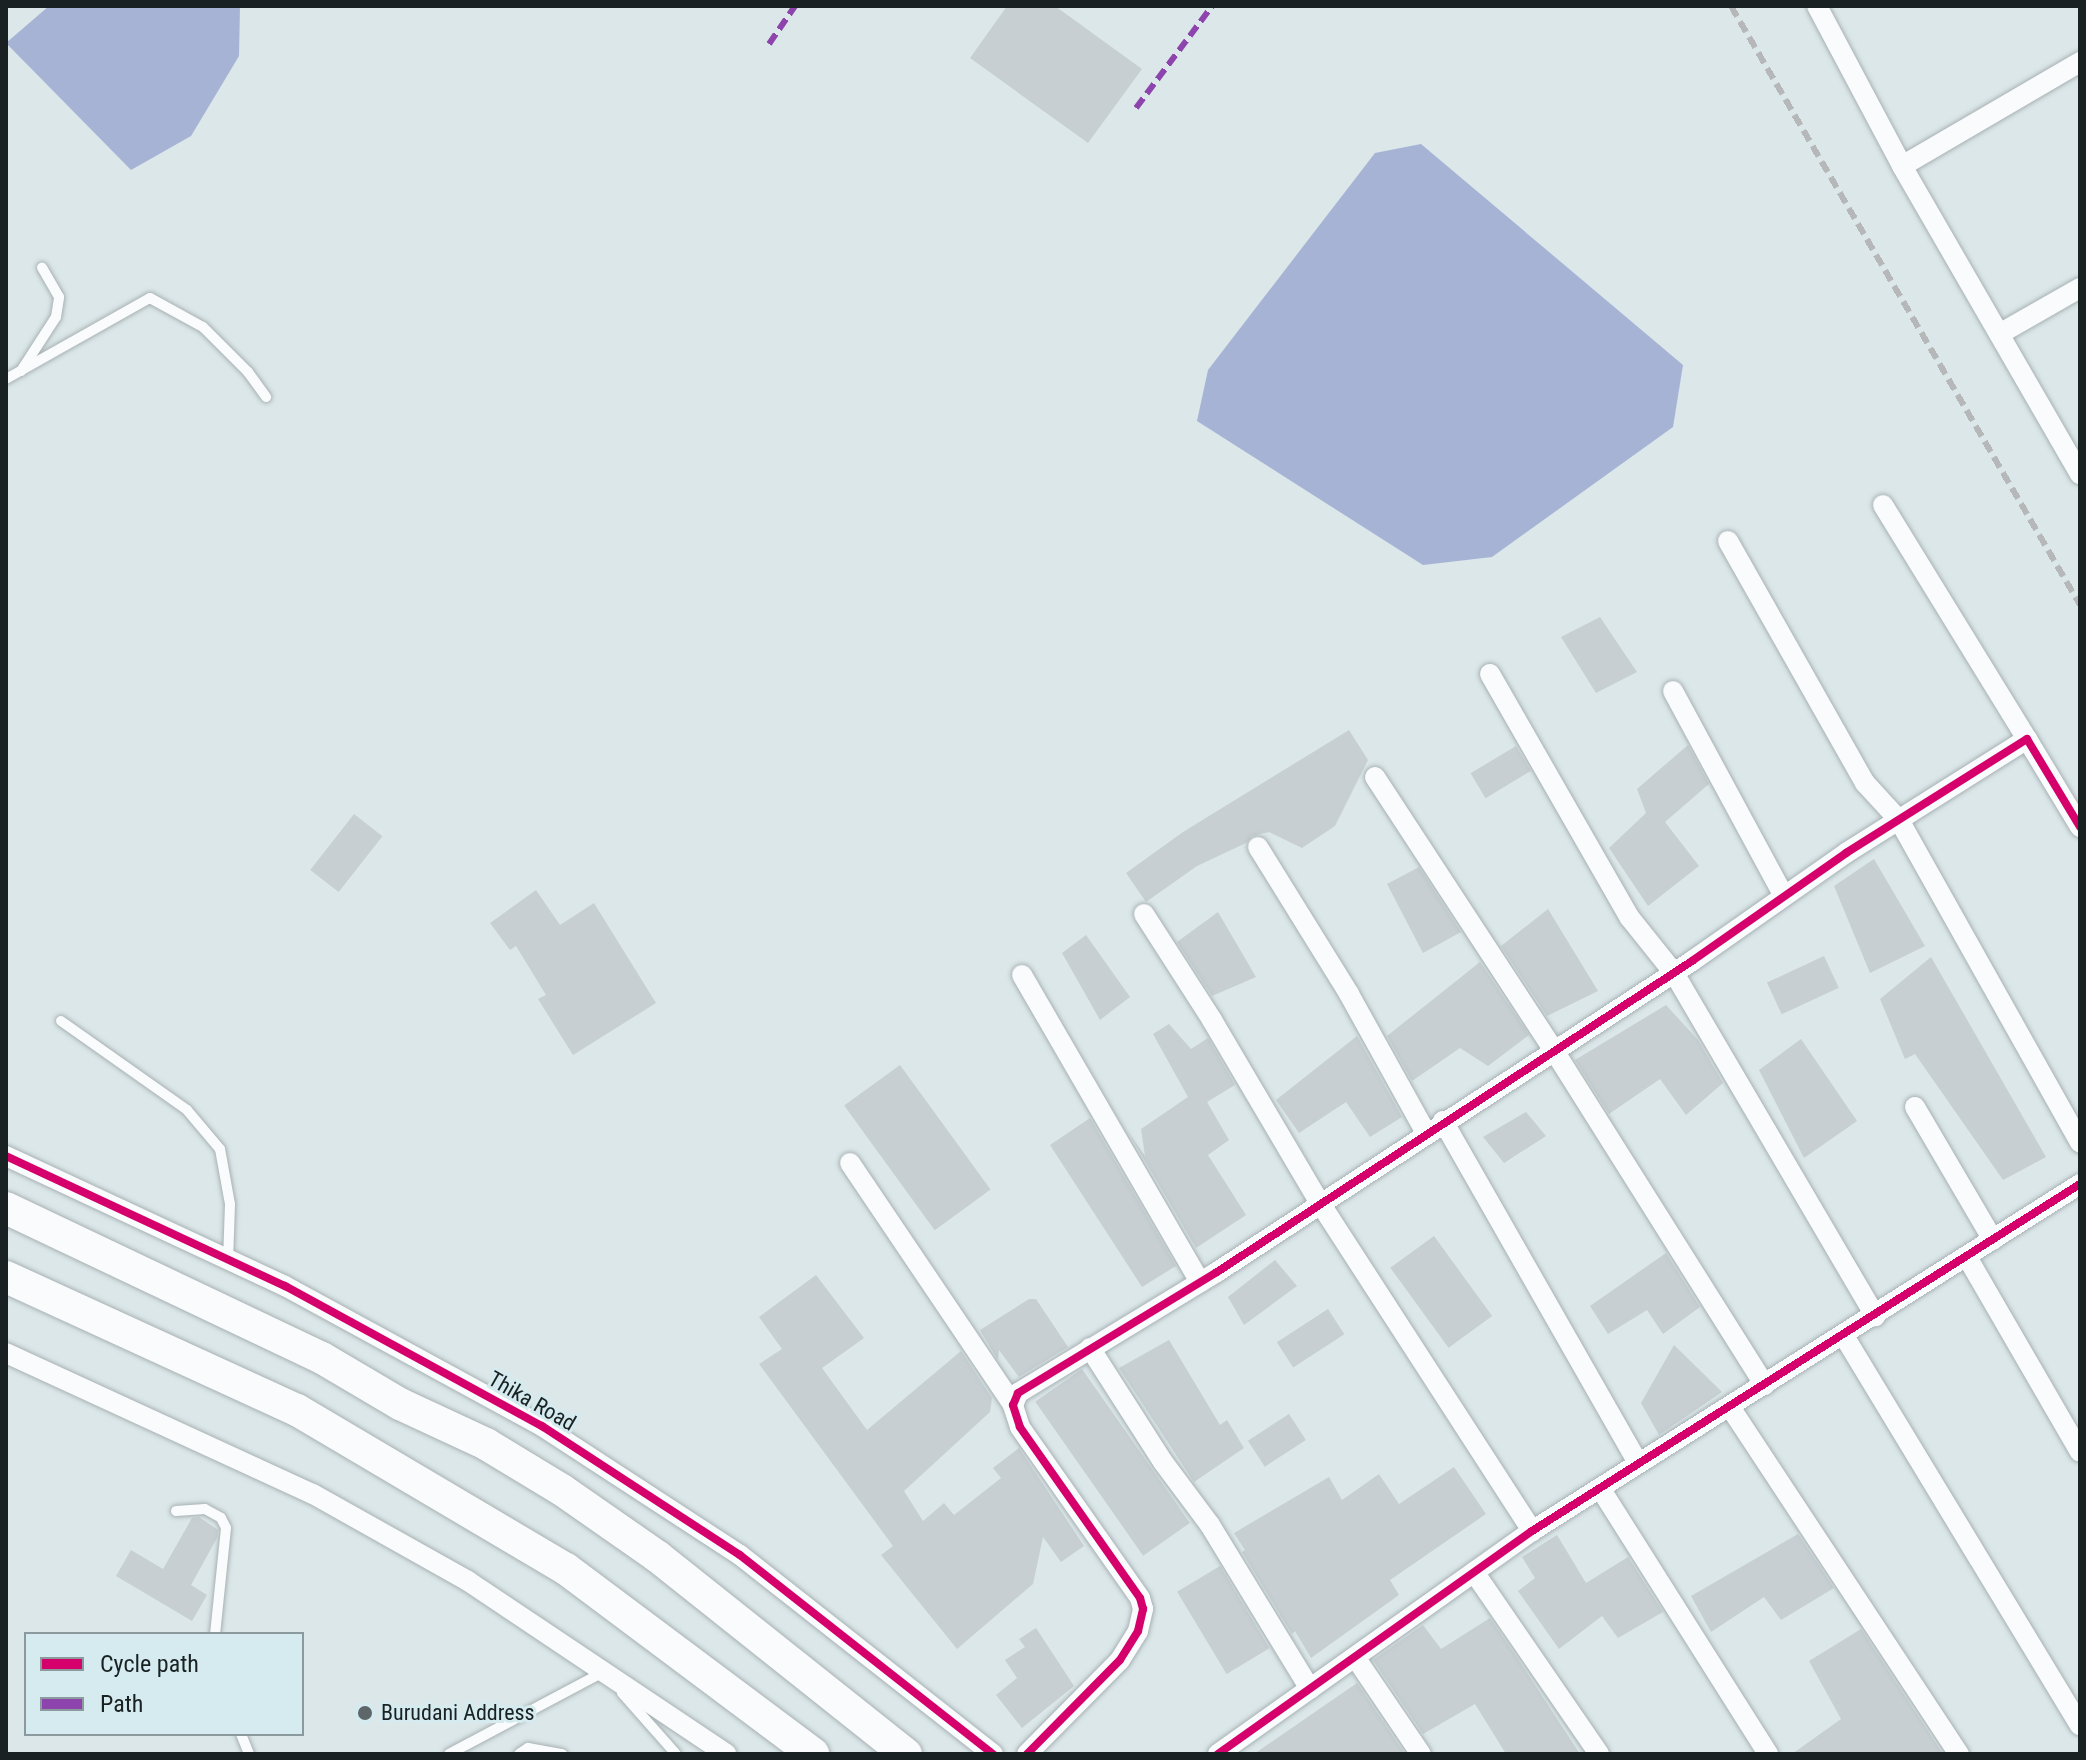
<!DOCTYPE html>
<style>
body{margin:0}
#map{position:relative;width:2086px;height:1760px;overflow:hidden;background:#dbe7e9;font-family:"Roboto Condensed",sans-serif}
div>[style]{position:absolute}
.water>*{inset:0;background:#a6b3d5}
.building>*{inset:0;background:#c7cfd3;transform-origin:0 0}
.roads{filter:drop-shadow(0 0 2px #a8b1b3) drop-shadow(0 0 2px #a8b1b3)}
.service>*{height:10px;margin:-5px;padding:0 5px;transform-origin:5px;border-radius:5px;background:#fafbfc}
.minor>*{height:20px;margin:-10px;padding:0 10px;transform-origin:10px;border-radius:10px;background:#fafbfc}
.trunk>*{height:32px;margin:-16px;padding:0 16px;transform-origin:16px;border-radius:16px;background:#fafbfc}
.rail>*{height:6px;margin-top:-3px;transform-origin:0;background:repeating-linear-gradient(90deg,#b5b7b8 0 12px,transparent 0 18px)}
.quiet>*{height:6px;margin-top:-3px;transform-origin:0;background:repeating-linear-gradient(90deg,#8e44ad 0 12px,transparent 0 18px)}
.cycleway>*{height:8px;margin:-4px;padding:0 4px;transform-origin:4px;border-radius:4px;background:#d6006c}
.dots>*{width:22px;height:22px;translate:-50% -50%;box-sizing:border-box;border:4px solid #d5ebef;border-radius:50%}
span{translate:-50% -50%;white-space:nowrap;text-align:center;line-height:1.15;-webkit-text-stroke:6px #d5ebef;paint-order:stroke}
.street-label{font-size:22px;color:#192122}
.poi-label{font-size:22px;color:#192122}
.left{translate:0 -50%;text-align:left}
.frame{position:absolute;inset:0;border:8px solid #192122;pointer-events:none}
.legend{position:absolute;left:24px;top:1632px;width:280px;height:104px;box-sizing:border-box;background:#d5ebef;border:2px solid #8a9a9d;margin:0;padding:10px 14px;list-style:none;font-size:24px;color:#192122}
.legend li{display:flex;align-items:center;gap:16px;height:40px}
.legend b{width:40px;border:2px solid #8a9a9d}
</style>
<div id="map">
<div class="water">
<i style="clip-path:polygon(49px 6px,240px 6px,239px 56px,191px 136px,131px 170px,6px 43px)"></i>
<i style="clip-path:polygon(1421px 144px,1683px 365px,1673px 427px,1492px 557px,1423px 565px,1197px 421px,1208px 370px,1375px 153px)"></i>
</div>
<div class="building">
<i style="clip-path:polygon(1007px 6px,1055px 6px,1142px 69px,1088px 143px,970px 58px)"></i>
<i style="clip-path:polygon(1600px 617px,1637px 672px,1596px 693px,1561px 637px)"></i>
<i style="clip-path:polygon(1349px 730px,1368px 760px,1335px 826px,1302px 848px,1269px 832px,1252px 836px,1246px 843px,1197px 866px,1146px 902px,1126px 873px,1183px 832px)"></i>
<i style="clip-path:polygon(1688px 745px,1709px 784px,1665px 822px,1699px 866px,1648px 906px,1609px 848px,1646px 813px,1637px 789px)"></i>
<i style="left:1516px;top:746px;width:29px;height:53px;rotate:59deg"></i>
<i style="left:354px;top:814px;width:36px;height:71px;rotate:38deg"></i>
<i style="clip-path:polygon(1874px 859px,1925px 946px,1870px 973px,1834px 886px)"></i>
<i style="clip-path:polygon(1419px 867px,1461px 932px,1423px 953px,1387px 884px)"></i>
<i style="clip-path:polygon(536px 890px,560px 925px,594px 903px,656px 1003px,573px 1055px,538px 999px,546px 995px,516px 946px,510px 950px,490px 923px)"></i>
<i style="clip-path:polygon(1548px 909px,1598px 991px,1547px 1016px,1501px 946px)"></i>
<i style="clip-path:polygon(1218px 912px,1256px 977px,1212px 996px,1177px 942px)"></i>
<i style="clip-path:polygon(1086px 935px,1130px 997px,1100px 1020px,1062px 953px)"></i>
<i style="left:1824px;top:956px;width:35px;height:63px;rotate:65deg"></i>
<i style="clip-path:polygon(1931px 957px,2046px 1157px,2003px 1180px,1915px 1054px,1905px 1059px,1880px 999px)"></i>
<i style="clip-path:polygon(1480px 962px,1529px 1035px,1488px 1066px,1460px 1048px,1412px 1081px,1387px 1036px)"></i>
<i style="clip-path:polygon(1666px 1005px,1698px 1040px,1723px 1083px,1686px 1115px,1660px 1079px,1609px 1114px,1575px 1060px)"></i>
<i style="clip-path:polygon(1169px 1024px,1191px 1049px,1208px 1038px,1235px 1085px,1207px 1102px,1229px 1140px,1208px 1155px,1246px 1215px,1196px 1248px,1127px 1130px,1145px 1156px,1141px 1129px,1188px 1097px,1153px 1034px)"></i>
<i style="clip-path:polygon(1357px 1036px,1402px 1117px,1370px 1137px,1346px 1102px,1299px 1133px,1276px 1100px)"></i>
<i style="clip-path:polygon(1801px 1039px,1857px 1121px,1804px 1158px,1759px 1070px)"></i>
<i style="left:900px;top:1065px;width:154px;height:69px;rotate:54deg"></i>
<i style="clip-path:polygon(1526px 1112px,1546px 1136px,1504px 1163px,1483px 1137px)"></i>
<i style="clip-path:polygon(1090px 1118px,1176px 1266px,1142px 1287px,1050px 1145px)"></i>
<i style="left:1434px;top:1236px;width:99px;height:54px;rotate:54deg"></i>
<i style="clip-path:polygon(1666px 1253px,1700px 1307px,1663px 1334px,1647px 1310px,1608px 1334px,1590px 1306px)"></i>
<i style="clip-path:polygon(1275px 1260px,1297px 1286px,1244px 1325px,1228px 1297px)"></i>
<i style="clip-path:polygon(816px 1275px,864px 1338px,822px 1368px,867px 1430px,961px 1351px,992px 1398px,990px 1412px,904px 1491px,923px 1521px,944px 1503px,954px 1515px,1001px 1478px,993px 1468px,1019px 1448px,1084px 1546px,1061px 1562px,1043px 1537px,1033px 1584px,957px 1649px,881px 1555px,893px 1546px,759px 1364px,782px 1349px,759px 1317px)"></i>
<i style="clip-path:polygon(1029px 1299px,1036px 1299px,1068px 1347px,1019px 1377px,999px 1350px,998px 1360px,980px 1330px)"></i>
<i style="left:1328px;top:1309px;width:30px;height:61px;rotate:57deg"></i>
<i style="clip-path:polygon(1169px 1340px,1220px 1425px,1227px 1420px,1244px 1448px,1194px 1482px,1119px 1368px)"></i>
<i style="clip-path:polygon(1674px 1345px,1722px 1392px,1659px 1435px,1641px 1403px)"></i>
<i style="left:1082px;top:1369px;width:188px;height:57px;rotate:55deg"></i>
<i style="left:1289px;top:1414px;width:31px;height:49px;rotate:57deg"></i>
<i style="clip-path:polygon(1454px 1467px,1486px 1514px,1390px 1580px,1399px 1595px,1311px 1658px,1295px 1631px,1292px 1634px,1242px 1552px,1245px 1550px,1234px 1533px,1329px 1477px,1342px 1500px,1379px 1474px,1399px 1504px)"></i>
<i style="clip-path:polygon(199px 1517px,218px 1530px,217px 1538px,191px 1585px,207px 1595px,192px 1621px,116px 1576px,131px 1550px,163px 1569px,192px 1518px)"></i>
<i style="clip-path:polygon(1798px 1534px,1834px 1588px,1781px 1620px,1764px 1597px,1711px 1632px,1691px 1596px)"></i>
<i style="clip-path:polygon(1557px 1535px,1586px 1583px,1628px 1557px,1663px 1612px,1618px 1638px,1602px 1616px,1559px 1649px,1518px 1591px,1535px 1578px,1522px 1557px)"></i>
<i style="left:1220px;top:1566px;width:96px;height:50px;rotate:59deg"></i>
<i style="clip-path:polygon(1490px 1618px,1518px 1659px,1580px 1754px,1506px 1754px,1475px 1704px,1423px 1734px,1373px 1660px,1423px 1625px,1441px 1649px)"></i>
<i style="clip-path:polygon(1036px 1628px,1074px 1686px,1022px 1728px,996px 1695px,1017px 1678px,1005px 1660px,1025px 1647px,1019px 1639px)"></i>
<i style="clip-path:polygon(1861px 1629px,1943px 1754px,1792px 1754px,1841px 1719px,1809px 1661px)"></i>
<i style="clip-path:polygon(1357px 1683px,1405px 1754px,1254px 1754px)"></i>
</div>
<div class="roads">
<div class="service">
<i style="left:21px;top:371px;width:64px;rotate:-57.1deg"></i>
<i style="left:56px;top:317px;width:20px;rotate:-81deg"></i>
<i style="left:59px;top:297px;width:34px;rotate:-120deg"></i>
<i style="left:6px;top:379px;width:165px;rotate:-29.4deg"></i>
<i style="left:150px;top:298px;width:60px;rotate:28.7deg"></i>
<i style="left:203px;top:327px;width:64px;rotate:45deg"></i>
<i style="left:248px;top:372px;width:31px;rotate:54deg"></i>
<i style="left:61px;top:1021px;width:154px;rotate:35.2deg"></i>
<i style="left:187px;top:1110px;width:51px;rotate:49.8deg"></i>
<i style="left:220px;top:1149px;width:56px;rotate:79.7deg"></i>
<i style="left:230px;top:1204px;width:56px;rotate:92deg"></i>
<i style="left:176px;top:1511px;width:29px;rotate:-4deg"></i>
<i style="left:205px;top:1509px;width:18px;rotate:29deg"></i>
<i style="left:221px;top:1518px;width:11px;rotate:63deg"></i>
<i style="left:226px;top:1528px;width:107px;rotate:95.9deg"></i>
<i style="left:622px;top:1693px;width:81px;rotate:48.5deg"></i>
<i style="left:241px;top:1734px;width:22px;rotate:68deg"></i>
<i style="left:449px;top:1754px;width:174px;rotate:-28deg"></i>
<i style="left:519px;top:1754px;width:11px;rotate:-34deg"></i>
<i style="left:528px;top:1748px;width:35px;rotate:10deg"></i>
</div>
<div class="minor">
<i style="left:1817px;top:6px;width:181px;rotate:62deg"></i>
<i style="left:1902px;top:166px;width:356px;rotate:60deg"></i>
<i style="left:1902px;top:166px;width:206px;rotate:-30.3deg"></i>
<i style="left:2001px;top:333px;width:91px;rotate:-29.7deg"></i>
<i style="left:1883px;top:505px;width:275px;rotate:58.4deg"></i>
<i style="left:1728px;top:541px;width:278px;rotate:60.5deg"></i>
<i style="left:1865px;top:783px;width:50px;rotate:47.4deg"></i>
<i style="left:1899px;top:820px;width:370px;rotate:60.7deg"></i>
<i style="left:1490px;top:674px;width:281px;rotate:60.2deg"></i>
<i style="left:1630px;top:918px;width:70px;rotate:51.3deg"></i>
<i style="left:1674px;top:973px;width:398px;rotate:59.6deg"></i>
<i style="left:1673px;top:691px;width:233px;rotate:61.6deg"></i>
<i style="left:1375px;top:777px;width:325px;rotate:56.8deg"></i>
<i style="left:1553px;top:1049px;width:397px;rotate:57.8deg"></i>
<i style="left:1258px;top:847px;width:173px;rotate:58.2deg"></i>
<i style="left:1349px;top:994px;width:159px;rotate:61deg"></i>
<i style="left:1144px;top:914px;width:126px;rotate:57.3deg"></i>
<i style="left:1212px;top:1020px;width:212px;rotate:59.5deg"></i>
<i style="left:1320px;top:1203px;width:391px;rotate:57.1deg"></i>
<i style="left:1022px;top:975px;width:355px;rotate:59.9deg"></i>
<i style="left:1915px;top:1107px;width:154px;rotate:59.6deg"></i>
<i style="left:1443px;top:1121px;width:394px;rotate:60.3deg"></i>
<i style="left:6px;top:1156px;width:308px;rotate:25deg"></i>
<i style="left:285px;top:1286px;width:293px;rotate:28.6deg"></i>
<i style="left:542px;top:1426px;width:236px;rotate:33.1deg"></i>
<i style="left:740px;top:1555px;width:322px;rotate:38.2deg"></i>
<i style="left:850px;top:1163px;width:292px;rotate:56deg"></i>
<i style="left:1967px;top:1257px;width:225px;rotate:59.9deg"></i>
<i style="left:1844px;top:1336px;width:455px;rotate:58.8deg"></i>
<i style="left:1090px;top:1348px;width:135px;rotate:57.4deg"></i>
<i style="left:1163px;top:1462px;width:79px;rotate:53.3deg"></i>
<i style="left:1210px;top:1525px;width:192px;rotate:58.6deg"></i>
<i style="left:6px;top:1353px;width:338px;rotate:24.7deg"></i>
<i style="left:313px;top:1494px;width:178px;rotate:29.3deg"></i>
<i style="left:468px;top:1581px;width:311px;rotate:33.8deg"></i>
<i style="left:1730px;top:1407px;width:416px;rotate:56.6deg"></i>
<i style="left:1600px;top:1488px;width:315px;rotate:57.7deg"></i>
<i style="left:1474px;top:1572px;width:221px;rotate:55.5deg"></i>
<i style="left:1355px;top:1657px;width:117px;rotate:55.8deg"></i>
<i style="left:1027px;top:1754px;width:132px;rotate:-45.3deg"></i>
<i style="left:1120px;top:1660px;width:34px;rotate:-58deg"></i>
<i style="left:1138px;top:1631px;width:23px;rotate:-77deg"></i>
<i style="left:1143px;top:1609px;width:11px;rotate:-105deg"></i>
<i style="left:1140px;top:1598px;width:209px;rotate:-125.1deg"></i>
<i style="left:1020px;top:1427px;width:23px;rotate:-108deg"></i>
<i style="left:1013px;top:1405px;width:13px;rotate:-67deg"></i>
<i style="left:1018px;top:1393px;width:233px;rotate:-31.3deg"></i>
<i style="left:1217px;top:1272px;width:568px;rotate:-33.21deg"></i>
<i style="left:1692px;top:961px;width:188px;rotate:-35deg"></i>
<i style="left:1846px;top:853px;width:214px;rotate:-32.2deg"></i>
<i style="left:2027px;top:739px;width:103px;rotate:58.9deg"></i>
<i style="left:1218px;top:1754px;width:385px;rotate:-35.4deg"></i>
<i style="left:1532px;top:1531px;width:649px;rotate:-32.34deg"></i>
</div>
<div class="trunk">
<i style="left:6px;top:1208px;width:350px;rotate:25.4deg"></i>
<i style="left:322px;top:1358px;width:91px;rotate:30.5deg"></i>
<i style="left:400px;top:1404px;width:95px;rotate:24.9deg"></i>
<i style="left:486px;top:1444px;width:89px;rotate:31.2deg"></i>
<i style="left:562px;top:1490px;width:117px;rotate:34.9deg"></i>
<i style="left:658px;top:1557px;width:317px;rotate:38.5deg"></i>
<i style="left:6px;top:1277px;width:320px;rotate:24.6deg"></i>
<i style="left:297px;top:1410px;width:312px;rotate:30.6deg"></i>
<i style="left:566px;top:1569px;width:309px;rotate:36.8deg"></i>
</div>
</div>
<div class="rail">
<i style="left:1731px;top:6px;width:693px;rotate:59.77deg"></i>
</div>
<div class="quiet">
<i style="left:769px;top:44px;width:46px;rotate:-55.6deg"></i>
<i style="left:1136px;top:108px;width:127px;rotate:-53.3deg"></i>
</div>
<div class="cycleway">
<i style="left:6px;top:1156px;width:308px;rotate:25deg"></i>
<i style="left:285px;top:1286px;width:293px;rotate:28.6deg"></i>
<i style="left:542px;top:1426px;width:236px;rotate:33.1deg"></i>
<i style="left:740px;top:1555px;width:322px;rotate:38.2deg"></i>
<i style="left:1027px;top:1754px;width:132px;rotate:-45.3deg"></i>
<i style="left:1120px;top:1660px;width:34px;rotate:-58deg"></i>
<i style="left:1138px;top:1631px;width:23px;rotate:-77deg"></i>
<i style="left:1143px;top:1609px;width:11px;rotate:-105deg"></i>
<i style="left:1140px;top:1598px;width:209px;rotate:-125.1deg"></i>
<i style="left:1020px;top:1427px;width:23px;rotate:-108deg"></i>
<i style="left:1013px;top:1405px;width:13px;rotate:-67deg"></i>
<i style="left:1018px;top:1393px;width:233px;rotate:-31.3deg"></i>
<i style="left:1217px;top:1272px;width:568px;rotate:-33.21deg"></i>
<i style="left:1692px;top:961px;width:188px;rotate:-35deg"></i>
<i style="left:1846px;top:853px;width:214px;rotate:-32.2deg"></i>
<i style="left:2027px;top:739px;width:103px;rotate:58.9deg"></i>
<i style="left:1218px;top:1754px;width:385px;rotate:-35.4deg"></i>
<i style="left:1532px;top:1531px;width:649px;rotate:-32.34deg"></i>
</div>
<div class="dots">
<i style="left:365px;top:1713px;background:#5d6668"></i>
</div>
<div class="street-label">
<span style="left:532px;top:1401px;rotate:30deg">Thika Road</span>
</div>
<div class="poi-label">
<span class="left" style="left:381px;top:1713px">Burudani Address</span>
</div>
<div class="frame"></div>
<ul class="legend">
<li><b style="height:10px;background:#d6006c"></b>Cycle path</li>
<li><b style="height:10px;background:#8e44ad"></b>Path</li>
</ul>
</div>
